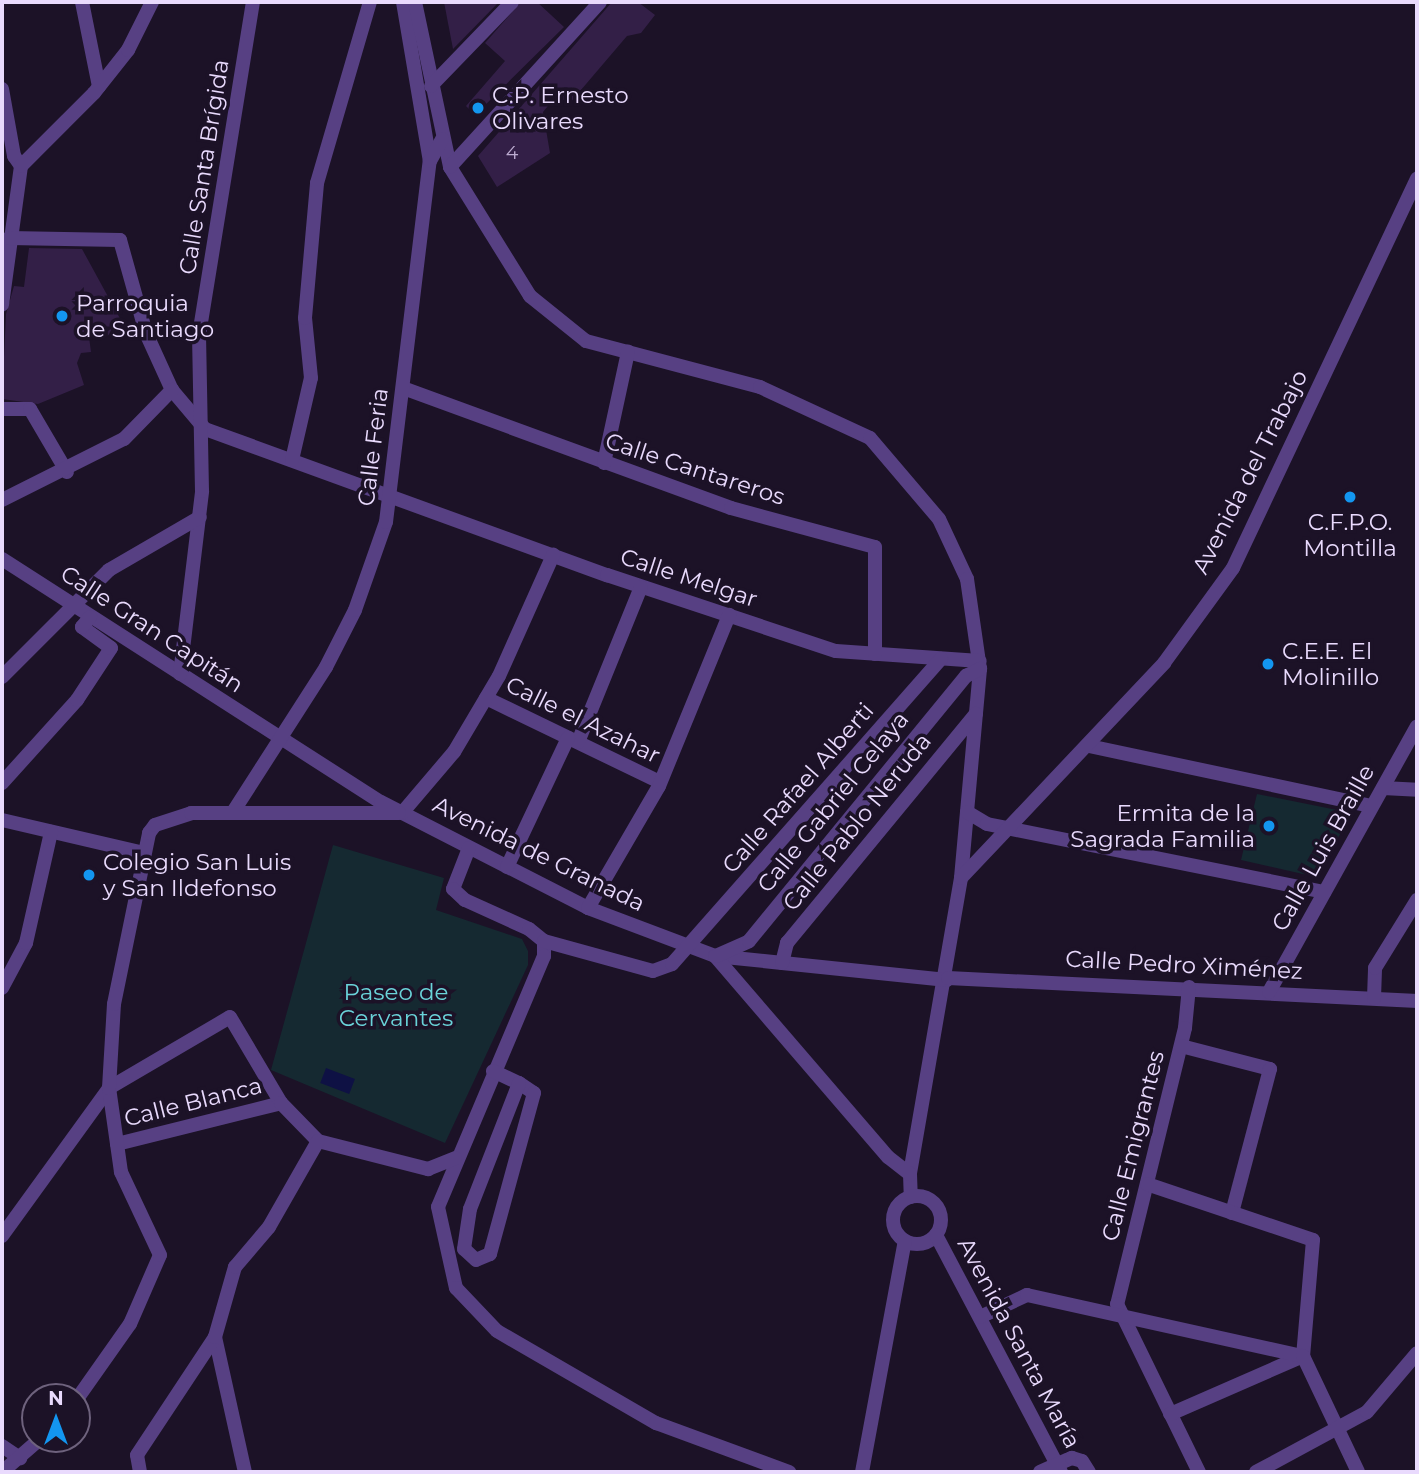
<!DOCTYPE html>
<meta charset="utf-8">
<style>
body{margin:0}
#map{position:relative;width:1419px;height:1474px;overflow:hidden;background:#1c1227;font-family:Montserrat,sans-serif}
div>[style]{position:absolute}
.green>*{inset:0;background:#152931}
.water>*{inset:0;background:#0e1144;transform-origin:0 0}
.building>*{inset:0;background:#331f47}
.minor>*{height:14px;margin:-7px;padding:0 7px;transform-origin:7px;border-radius:7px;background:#574083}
.minor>.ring{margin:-7px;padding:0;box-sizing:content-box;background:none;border:14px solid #574083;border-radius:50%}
.dots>*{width:19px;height:19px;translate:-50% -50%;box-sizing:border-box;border:4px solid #1c1227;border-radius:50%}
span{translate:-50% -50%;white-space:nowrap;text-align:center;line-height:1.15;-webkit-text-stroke:7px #1c1227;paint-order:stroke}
.number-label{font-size:19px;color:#bcabd0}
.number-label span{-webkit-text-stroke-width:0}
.poi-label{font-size:23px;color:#e9dafd}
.left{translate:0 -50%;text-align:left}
.right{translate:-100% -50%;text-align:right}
.street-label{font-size:23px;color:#e9dafd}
.park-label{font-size:23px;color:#6ad3d9}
.frame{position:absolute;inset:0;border:4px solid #e9dafd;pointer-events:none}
.north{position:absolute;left:21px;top:1383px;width:70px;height:70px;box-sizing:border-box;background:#1c1227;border:2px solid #6e627d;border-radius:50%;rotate:0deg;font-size:19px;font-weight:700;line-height:28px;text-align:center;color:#e9dafd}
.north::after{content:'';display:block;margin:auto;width:24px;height:32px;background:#1396f0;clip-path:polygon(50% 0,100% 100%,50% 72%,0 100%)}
</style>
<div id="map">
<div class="green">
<i style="clip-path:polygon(1257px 794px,1352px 813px,1316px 877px,1241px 860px)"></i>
<i style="clip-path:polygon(333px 845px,444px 878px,436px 910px,522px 939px,528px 951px,528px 965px,445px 1143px,271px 1070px)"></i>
</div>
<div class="water">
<i style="left:326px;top:1068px;width:31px;height:16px;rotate:21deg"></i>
</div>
<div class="building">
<i style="clip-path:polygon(444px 2px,499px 2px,453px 49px)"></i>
<i style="clip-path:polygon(521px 2px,537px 2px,564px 27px,475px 115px,466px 106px,505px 61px,485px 43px)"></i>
<i style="clip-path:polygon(612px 2px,638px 2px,655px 15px,641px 33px,627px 36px,569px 104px,557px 95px,543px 112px,550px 153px,497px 187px,478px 156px)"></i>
<i style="clip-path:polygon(29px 248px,82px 249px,129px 335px,119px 340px,112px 335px,89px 337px,91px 352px,81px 353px,77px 363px,84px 385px,38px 404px,2px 399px,6px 314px,14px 286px,24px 287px)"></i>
</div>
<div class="minor">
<i style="left:82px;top:2px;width:86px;rotate:78.6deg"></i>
<i style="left:403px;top:2px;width:161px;rotate:80.4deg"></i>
<i style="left:415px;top:2px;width:169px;rotate:78deg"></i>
<i style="left:450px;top:167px;width:152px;rotate:58.2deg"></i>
<i style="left:530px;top:296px;width:72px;rotate:38.8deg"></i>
<i style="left:586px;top:341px;width:180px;rotate:14.8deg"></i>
<i style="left:760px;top:387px;width:121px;rotate:24.9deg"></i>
<i style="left:870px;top:438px;width:106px;rotate:49.6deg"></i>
<i style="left:939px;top:519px;width:66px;rotate:65deg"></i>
<i style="left:967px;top:579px;width:91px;rotate:81.8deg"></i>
<i style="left:980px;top:669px;width:210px;rotate:95.2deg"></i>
<i style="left:961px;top:878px;width:300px;rotate:99.8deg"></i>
<i style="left:910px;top:1174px;width:23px;rotate:88deg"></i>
<i style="left:431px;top:86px;width:117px;rotate:-46deg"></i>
<i style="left:2px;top:89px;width:68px;rotate:79.8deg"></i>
<i style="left:14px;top:156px;width:12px;rotate:55deg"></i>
<i style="left:21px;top:166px;width:140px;rotate:97.8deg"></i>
<i style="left:21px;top:166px;width:103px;rotate:-45deg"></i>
<i style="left:94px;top:93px;width:55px;rotate:-51.7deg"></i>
<i style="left:128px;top:50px;width:54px;rotate:-63.4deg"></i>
<i style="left:450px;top:167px;width:223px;rotate:-47.7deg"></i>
<i style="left:9px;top:238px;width:111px;rotate:1deg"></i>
<i style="left:120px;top:240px;width:97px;rotate:74.4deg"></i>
<i style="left:146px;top:333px;width:63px;rotate:65.5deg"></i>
<i style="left:172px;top:390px;width:51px;rotate:49.8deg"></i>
<i style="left:205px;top:429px;width:428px;rotate:20deg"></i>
<i style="left:607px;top:575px;width:241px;rotate:18.4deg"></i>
<i style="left:836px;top:651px;width:144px;rotate:4deg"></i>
<i style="left:403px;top:388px;width:349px;rotate:20.1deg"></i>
<i style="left:731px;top:508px;width:149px;rotate:15.2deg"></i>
<i style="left:875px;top:547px;width:107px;rotate:90deg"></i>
<i style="left:2px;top:409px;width:28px"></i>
<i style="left:30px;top:409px;width:73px;rotate:59.6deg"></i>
<i style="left:292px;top:460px;width:84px;rotate:-77deg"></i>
<i style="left:311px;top:378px;width:60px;rotate:-95.7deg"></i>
<i style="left:305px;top:318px;width:136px;rotate:-84.9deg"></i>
<i style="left:317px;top:183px;width:189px;rotate:-73.7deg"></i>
<i style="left:604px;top:463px;width:114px;rotate:-77.8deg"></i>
<i style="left:2px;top:500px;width:136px;rotate:-26.6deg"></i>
<i style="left:124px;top:439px;width:69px;rotate:-45.6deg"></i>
<i style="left:2px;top:559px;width:450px;rotate:32.7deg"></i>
<i style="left:381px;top:802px;width:233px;rotate:27.1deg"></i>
<i style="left:588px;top:908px;width:136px;rotate:20.7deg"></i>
<i style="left:715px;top:956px;width:233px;rotate:5.9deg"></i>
<i style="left:180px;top:674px;width:184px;rotate:-83.1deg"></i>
<i style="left:202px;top:491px;width:156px;rotate:-91.1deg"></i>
<i style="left:199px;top:335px;width:337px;rotate:-80.8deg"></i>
<i style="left:2px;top:677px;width:151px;rotate:-45deg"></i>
<i style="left:109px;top:570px;width:105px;rotate:-30.2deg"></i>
<i style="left:486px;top:698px;width:193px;rotate:25.8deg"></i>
<i style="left:578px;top:742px;width:167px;rotate:-67.9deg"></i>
<i style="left:1089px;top:746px;width:289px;rotate:12deg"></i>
<i style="left:2px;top:783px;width:112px;rotate:-47.9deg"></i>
<i style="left:77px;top:700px;width:62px;rotate:-56.8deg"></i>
<i style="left:111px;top:648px;width:36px;rotate:-144deg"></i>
<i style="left:82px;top:627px;width:13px;rotate:-51deg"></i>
<i style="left:1383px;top:788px;width:34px;rotate:3deg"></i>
<i style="left:233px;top:812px;width:172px;rotate:-57.3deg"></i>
<i style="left:326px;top:667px;width:64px;rotate:-63deg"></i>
<i style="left:355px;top:610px;width:93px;rotate:-70.6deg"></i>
<i style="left:386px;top:522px;width:364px;rotate:-83.1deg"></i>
<i style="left:430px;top:161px;width:25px;rotate:-61deg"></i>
<i style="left:967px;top:812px;width:23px;rotate:31deg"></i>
<i style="left:987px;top:824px;width:344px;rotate:11.4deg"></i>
<i style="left:402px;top:813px;width:80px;rotate:-49.6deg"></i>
<i style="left:454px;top:752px;width:88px;rotate:-59.4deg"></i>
<i style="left:499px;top:676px;width:133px;rotate:-65.9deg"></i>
<i style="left:2px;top:820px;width:146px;rotate:13.1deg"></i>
<i style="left:469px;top:848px;width:44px;rotate:111.3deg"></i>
<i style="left:453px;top:889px;width:16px;rotate:43deg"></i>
<i style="left:465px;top:900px;width:70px;rotate:24.4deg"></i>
<i style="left:529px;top:929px;width:19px;rotate:39deg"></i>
<i style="left:544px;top:941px;width:15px;rotate:90deg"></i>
<i style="left:544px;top:956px;width:272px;rotate:112.9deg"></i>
<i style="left:438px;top:1207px;width:83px;rotate:77.5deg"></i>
<i style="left:456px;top:1288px;width:59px;rotate:46.4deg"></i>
<i style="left:497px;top:1331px;width:184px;rotate:30.1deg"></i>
<i style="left:656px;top:1423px;width:142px;rotate:20.2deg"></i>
<i style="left:507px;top:867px;width:143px;rotate:-64.7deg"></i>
<i style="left:961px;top:878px;width:296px;rotate:-46.6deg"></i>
<i style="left:1164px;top:663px;width:117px;rotate:-54deg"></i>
<i style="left:1233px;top:568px;width:431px;rotate:-64.7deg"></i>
<i style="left:588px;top:908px;width:141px;rotate:-59.8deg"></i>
<i style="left:659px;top:786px;width:185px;rotate:-67.7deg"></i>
<i style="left:544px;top:941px;width:113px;rotate:15.4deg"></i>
<i style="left:653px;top:971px;width:20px;rotate:-20deg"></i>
<i style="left:672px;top:964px;width:407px;rotate:-48.6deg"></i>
<i style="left:715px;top:956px;width:265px;rotate:49.3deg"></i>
<i style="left:888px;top:1157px;width:28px;rotate:38deg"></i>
<i style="left:716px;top:956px;width:36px;rotate:-24deg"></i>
<i style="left:749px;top:941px;width:343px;rotate:-50.7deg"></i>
<i style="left:966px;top:676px;width:16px;rotate:-27deg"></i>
<i style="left:782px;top:963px;width:21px;rotate:-76deg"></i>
<i style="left:787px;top:943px;width:297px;rotate:-50.5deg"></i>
<i style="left:948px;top:978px;width:470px;rotate:2.8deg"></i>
<i style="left:1189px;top:987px;width:41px;rotate:95.6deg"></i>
<i style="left:1185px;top:1028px;width:284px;rotate:103.8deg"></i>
<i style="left:1117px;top:1304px;width:187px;rotate:64deg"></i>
<i style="left:2px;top:988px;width:51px;rotate:-61.9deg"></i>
<i style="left:26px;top:943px;width:114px;rotate:-77.3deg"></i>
<i style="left:1269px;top:992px;width:304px;rotate:-60.9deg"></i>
<i style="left:1374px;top:998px;width:30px;rotate:-88deg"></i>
<i style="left:1375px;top:968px;width:80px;rotate:-58.3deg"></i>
<i style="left:1181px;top:1046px;width:92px;rotate:14.5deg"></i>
<i style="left:1270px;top:1069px;width:149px;rotate:104.8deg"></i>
<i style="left:493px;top:1071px;width:29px;rotate:25deg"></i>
<i style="left:519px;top:1083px;width:18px;rotate:34deg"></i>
<i style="left:534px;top:1093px;width:167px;rotate:105.3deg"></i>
<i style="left:490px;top:1254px;width:15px;rotate:157deg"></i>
<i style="left:476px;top:1260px;width:16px;rotate:-137deg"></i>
<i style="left:464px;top:1249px;width:40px;rotate:-81.5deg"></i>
<i style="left:470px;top:1209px;width:135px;rotate:-68.7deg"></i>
<i style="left:117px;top:1144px;width:169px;rotate:-14deg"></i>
<i style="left:1147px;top:1184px;width:175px;rotate:18.6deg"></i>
<i style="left:1313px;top:1240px;width:116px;rotate:94.9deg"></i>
<i style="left:1303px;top:1356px;width:145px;rotate:156.4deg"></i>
<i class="ring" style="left:893px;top:1196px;width:34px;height:34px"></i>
<i style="left:936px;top:1235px;width:268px;rotate:62.2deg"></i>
<i style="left:2px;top:1236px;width:183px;rotate:-54.1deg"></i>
<i style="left:109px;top:1088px;width:140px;rotate:-30.4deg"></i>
<i style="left:230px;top:1017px;width:100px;rotate:59.3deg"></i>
<i style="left:281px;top:1103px;width:53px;rotate:45.8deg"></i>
<i style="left:318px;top:1141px;width:114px;rotate:14.3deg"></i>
<i style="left:428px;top:1169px;width:29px;rotate:-22deg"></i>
<i style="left:980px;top:1317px;width:52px;rotate:-25.1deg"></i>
<i style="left:1027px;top:1295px;width:283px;rotate:12.5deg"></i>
<i style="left:1303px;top:1356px;width:128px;rotate:64.6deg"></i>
<i style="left:215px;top:1337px;width:138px;rotate:77.5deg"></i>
<i style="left:77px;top:1399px;width:92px;rotate:-54.8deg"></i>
<i style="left:130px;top:1324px;width:75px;rotate:-66.5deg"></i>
<i style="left:160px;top:1255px;width:92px;rotate:-115.2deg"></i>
<i style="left:121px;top:1172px;width:85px;rotate:-98.1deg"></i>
<i style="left:109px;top:1088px;width:84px;rotate:-86.6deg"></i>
<i style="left:114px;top:1004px;width:175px;rotate:-78.4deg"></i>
<i style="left:149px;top:833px;width:10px;rotate:-53deg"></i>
<i style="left:155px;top:825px;width:38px;rotate:-18deg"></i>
<i style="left:191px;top:813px;width:208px"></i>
<i style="left:2px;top:1446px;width:22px;rotate:34deg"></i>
<i style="left:2px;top:1472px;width:50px;rotate:-41deg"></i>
<i style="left:140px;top:1472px;width:17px;rotate:-100deg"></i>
<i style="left:137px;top:1455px;width:141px;rotate:-56.5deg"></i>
<i style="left:215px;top:1337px;width:73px;rotate:-74.1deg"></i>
<i style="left:235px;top:1267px;width:52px;rotate:-49.6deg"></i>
<i style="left:269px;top:1227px;width:99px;rotate:-60.3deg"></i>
<i style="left:862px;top:1472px;width:235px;rotate:-79.5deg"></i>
<i style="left:1040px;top:1472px;width:35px;rotate:-24deg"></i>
<i style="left:1072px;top:1458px;width:10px;rotate:17deg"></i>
<i style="left:1082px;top:1461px;width:13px;rotate:58deg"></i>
<i style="left:1256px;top:1472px;width:126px;rotate:-28.4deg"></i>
<i style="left:1367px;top:1412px;width:77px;rotate:-49.7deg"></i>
</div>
<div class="dots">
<i style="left:478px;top:108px;background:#1396f0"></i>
<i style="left:62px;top:316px;background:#1396f0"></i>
<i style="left:1350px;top:497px;background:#1396f0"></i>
<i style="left:1268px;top:664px;background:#1396f0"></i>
<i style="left:1269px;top:826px;background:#1396f0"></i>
<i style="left:89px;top:875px;background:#1396f0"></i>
</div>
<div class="number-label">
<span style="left:512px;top:153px">4</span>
</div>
<div class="poi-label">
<span class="left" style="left:492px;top:108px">C.P. Ernesto<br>Olivares</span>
<span class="left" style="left:76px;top:316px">Parroquia<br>de Santiago</span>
<span style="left:1350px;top:535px">C.F.P.O.<br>Montilla</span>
<span class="left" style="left:1282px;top:664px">C.E.E. El<br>Molinillo</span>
<span class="right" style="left:1255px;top:826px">Ermita de la<br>Sagrada Familia</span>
<span class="left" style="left:103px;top:875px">Colegio San Luis<br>y San Ildefonso</span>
</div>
<div class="street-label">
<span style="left:204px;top:167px;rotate:-81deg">Calle Santa Brígida</span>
<span style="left:373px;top:447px;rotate:-83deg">Calle Feria</span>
<span style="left:695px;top:469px;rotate:18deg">Calle Cantareros</span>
<span style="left:1250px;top:472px;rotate:-63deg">Avenida del Trabajo</span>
<span style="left:689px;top:578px;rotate:18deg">Calle Melgar</span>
<span style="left:152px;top:629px;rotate:33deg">Calle Gran Capitán</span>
<span style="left:583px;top:720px;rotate:26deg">Calle el Azahar</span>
<span style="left:798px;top:788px;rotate:-49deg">Calle Rafael Alberti</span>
<span style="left:833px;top:802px;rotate:-51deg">Calle Gabriel Celaya</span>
<span style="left:857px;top:822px;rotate:-51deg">Calle Pablo Neruda</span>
<span style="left:1323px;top:848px;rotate:-61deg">Calle Luis Braille</span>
<span style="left:539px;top:854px;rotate:26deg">Avenida de Granada</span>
<span style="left:1184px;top:965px;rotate:3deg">Calle Pedro Ximénez</span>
<span style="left:193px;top:1102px;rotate:-14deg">Calle Blanca</span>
<span style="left:1133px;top:1146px;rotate:-76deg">Calle Emigrantes</span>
<span style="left:1019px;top:1343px;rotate:62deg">Avenida Santa María</span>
</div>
<div class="park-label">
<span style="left:396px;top:1005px">Paseo de<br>Cervantes</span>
</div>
<div class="frame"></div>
<div class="north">N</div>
</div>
